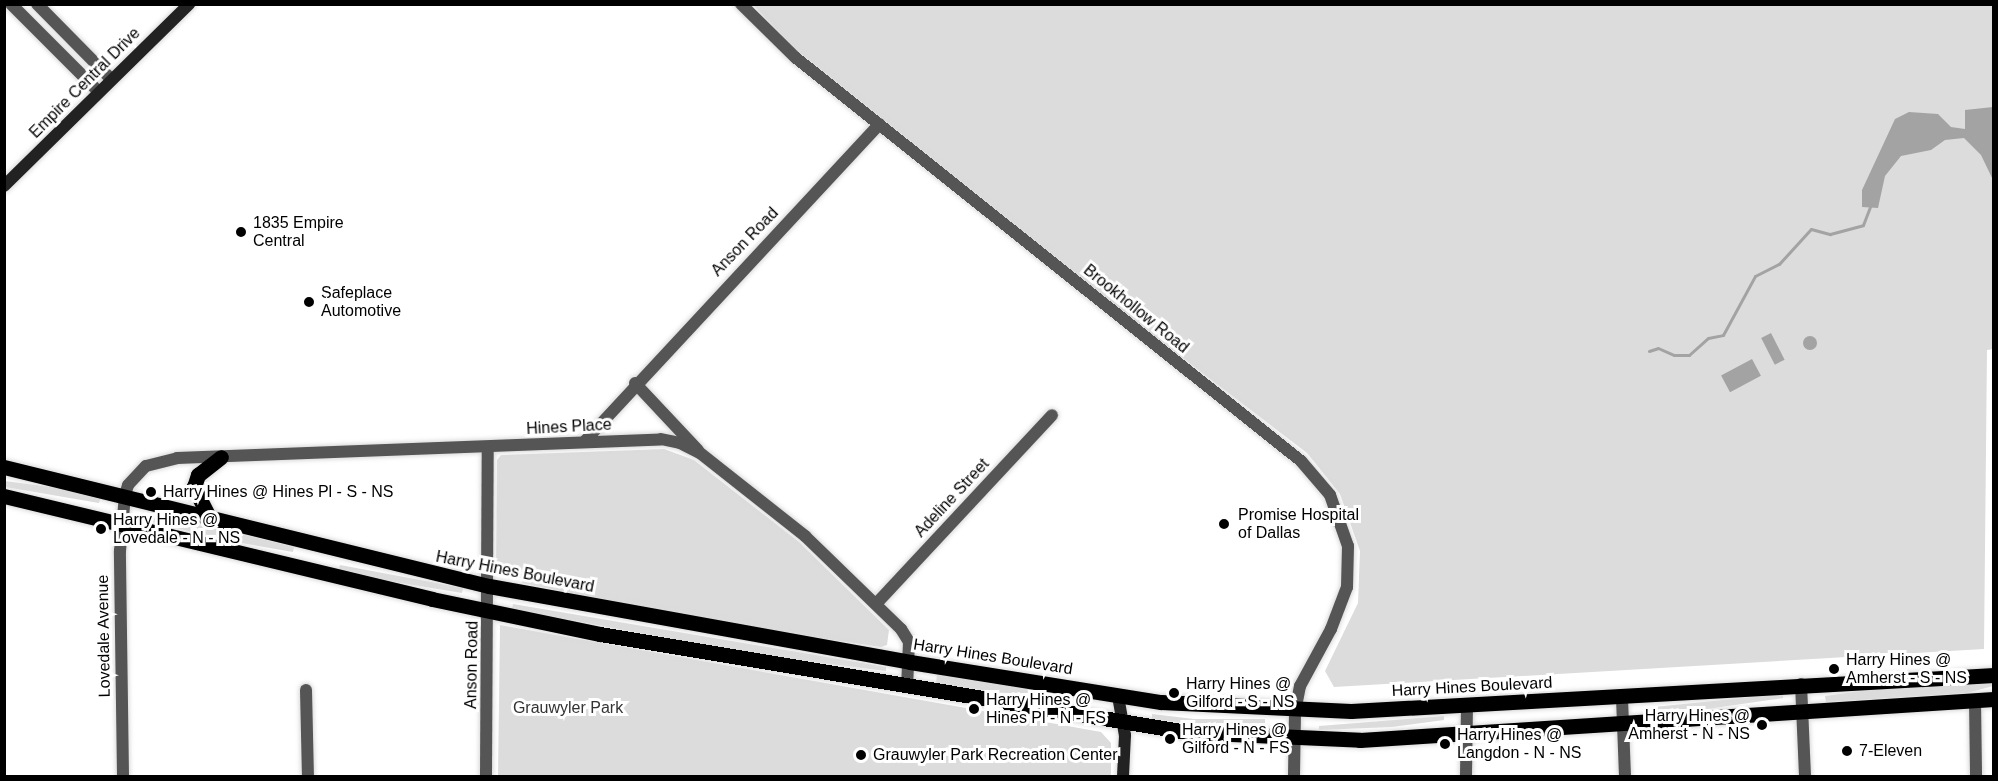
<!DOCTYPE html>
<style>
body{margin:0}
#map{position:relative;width:1998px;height:781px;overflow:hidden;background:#fff;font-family:Helvetica,sans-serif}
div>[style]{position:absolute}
.green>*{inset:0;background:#dcdcdc}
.water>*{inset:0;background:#a3a3a3;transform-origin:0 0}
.round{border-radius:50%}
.stream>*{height:3px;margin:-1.5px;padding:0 1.5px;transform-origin:1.5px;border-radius:1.5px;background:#a3a3a3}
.roads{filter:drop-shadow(0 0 2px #dbdbdb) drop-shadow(0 0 2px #dbdbdb)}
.street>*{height:12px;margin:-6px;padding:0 6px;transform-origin:6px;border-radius:6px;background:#555}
.secondary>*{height:12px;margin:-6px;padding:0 6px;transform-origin:6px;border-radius:6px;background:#222}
.primary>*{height:15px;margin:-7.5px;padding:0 7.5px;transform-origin:7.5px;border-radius:7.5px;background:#000}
.dots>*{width:16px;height:16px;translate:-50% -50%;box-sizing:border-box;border:3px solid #fff;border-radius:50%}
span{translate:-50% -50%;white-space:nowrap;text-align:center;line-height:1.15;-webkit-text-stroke:6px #fff;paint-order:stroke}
.street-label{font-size:16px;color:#000}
.poi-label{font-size:16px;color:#000}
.left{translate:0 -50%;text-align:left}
.right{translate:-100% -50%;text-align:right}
.park-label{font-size:16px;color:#333}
.frame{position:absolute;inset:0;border:6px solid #000;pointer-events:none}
</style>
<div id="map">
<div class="green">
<i style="clip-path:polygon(753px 5px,1993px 5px,1994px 349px,1987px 350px,1984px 649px,1334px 687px,1325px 671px,1358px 603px,1360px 551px,1340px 494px,1307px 453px,1136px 322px,794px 48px)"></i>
<i style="clip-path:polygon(664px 449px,694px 460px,799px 542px,889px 630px,887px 645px,881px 647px,765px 630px,651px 609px,522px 583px,523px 578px,506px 577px,496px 569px,497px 460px,501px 455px)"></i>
<i style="clip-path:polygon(5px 481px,58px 488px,100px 499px,99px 503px,5px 487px)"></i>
<i style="clip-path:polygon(146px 516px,225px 530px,294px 547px,293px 552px,224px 540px,145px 520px)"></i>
<i style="clip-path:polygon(340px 565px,463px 588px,462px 593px,389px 581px,339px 569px)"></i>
<i style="clip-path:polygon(513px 604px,886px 667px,886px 671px,753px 654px,512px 609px)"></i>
<i style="clip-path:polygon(500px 625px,1101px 732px,1111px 743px,1111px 776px,498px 776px)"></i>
<i style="clip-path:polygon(937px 674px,1092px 700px,1092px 704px,936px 684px)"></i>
<i style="clip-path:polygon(1993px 680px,1993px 686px,1967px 693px,1826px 702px,1825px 696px,1890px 687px)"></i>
<i style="clip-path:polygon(1783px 694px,1783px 698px,1707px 709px,1645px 713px,1644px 708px)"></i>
<i style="clip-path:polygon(1152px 714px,1194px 719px,1265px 719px,1265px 723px,1197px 724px,1152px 719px)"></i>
<i style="clip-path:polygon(1444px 716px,1444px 720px,1392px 727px,1319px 730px,1319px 726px)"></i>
</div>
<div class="water">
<i style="clip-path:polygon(1993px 107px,1993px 180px,1981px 155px,1964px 138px,1945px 140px,1931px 150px,1901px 156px,1885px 176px,1878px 208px,1862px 207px,1862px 190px,1895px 119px,1909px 112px,1938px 114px,1951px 127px,1965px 129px,1965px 110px)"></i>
<i style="left:1771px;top:333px;width:30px;height:11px;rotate:63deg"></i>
<i class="round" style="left:1803px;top:336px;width:14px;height:14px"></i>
<i style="left:1752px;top:359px;width:19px;height:35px;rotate:62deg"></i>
</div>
<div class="stream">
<i style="left:1649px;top:351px;width:9px;rotate:-18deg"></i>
<i style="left:1658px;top:348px;width:17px;rotate:24deg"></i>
<i style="left:1674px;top:355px;width:15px"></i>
<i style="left:1689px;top:355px;width:25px;rotate:-42deg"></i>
<i style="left:1708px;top:338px;width:15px;rotate:-11deg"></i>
<i style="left:1723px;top:335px;width:67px;rotate:-61.5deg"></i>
<i style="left:1755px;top:276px;width:27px;rotate:-27deg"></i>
<i style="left:1779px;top:264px;width:47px;rotate:-47.6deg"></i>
<i style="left:1811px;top:229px;width:20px;rotate:15deg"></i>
<i style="left:1830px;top:234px;width:34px;rotate:-15deg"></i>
<i style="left:1863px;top:225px;width:22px;rotate:-69deg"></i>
</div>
<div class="roads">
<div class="street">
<i style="left:11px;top:4px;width:124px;rotate:45deg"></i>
<i style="left:37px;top:4px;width:105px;rotate:45.4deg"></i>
<i style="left:741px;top:4px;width:77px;rotate:44.5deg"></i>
<i style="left:796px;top:58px;width:646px;rotate:38.59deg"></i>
<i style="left:1301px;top:461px;width:45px;rotate:49.5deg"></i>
<i style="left:1330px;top:495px;width:54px;rotate:70.6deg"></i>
<i style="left:1348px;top:546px;width:41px;rotate:91.4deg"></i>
<i style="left:1347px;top:587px;width:45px;rotate:110.9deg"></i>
<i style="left:1331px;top:629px;width:65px;rotate:118.5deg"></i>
<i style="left:1300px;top:686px;width:26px;rotate:101deg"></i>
<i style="left:1295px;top:712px;width:64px;rotate:90.9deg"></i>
<i style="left:635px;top:383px;width:92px;rotate:46.8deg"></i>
<i style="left:584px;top:442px;width:434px;rotate:-47.1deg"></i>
<i style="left:876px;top:604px;width:258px;rotate:-47deg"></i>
<i style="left:1801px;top:684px;width:92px;rotate:87.5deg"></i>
<i style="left:306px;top:690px;width:86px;rotate:88.7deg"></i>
<i style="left:1622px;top:698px;width:78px;rotate:87.8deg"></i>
<i style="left:1975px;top:700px;width:76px;rotate:89.2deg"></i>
<i style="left:123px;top:776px;width:225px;rotate:-90.8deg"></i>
<i style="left:120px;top:551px;width:56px;rotate:-84.9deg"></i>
<i style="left:125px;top:495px;width:10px;rotate:-73deg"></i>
<i style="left:128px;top:485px;width:26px;rotate:-47deg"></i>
<i style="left:146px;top:466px;width:32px;rotate:-14deg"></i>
<i style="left:177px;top:458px;width:484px;rotate:-2.2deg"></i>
<i style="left:661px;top:439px;width:19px;rotate:12deg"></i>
<i style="left:680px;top:443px;width:22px;rotate:27deg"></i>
<i style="left:700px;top:453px;width:134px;rotate:38.3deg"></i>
<i style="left:805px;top:536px;width:134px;rotate:44.1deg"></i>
<i style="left:901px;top:629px;width:15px;rotate:58deg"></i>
<i style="left:909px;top:642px;width:45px;rotate:92.5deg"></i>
<i style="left:486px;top:776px;width:329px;rotate:-89.7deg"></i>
<i style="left:1466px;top:776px;width:70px;rotate:-89.2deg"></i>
</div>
<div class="secondary">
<i style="left:4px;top:186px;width:260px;rotate:-44.5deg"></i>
<i style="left:1118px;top:696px;width:40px;rotate:80deg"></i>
<i style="left:1125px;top:735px;width:41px;rotate:92.8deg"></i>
</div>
<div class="primary">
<i style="left:4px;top:467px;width:499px;rotate:13.8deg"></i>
<i style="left:489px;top:586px;width:428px;rotate:10.2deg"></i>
<i style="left:910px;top:662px;width:254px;rotate:9.1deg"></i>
<i style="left:1161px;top:702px;width:190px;rotate:2.7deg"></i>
<i style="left:1351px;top:711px;width:644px;rotate:-3.2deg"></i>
<i style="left:4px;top:496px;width:440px;rotate:13.5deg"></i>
<i style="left:432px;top:599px;width:172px;rotate:11.8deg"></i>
<i style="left:600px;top:634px;width:595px;rotate:9.48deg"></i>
<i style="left:1187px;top:732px;width:173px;rotate:2.6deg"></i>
<i style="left:1360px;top:740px;width:635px;rotate:-3.7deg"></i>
<i style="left:209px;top:517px;width:34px;rotate:-117deg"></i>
<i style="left:194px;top:487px;width:13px;rotate:-72deg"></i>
<i style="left:198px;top:475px;width:29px;rotate:-38deg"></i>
</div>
</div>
<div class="dots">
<i style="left:241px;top:232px;background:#000"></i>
<i style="left:309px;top:302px;background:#000"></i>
<i style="left:151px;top:492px;background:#000"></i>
<i style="left:1224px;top:524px;background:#000"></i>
<i style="left:101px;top:529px;background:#000"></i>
<i style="left:1834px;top:669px;background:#000"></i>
<i style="left:1174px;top:693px;background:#000"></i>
<i style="left:974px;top:709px;background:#000"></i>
<i style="left:1762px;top:725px;background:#000"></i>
<i style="left:1170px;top:739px;background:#000"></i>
<i style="left:1445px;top:744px;background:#000"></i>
<i style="left:1847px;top:751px;background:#000"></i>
<i style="left:861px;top:755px;background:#000"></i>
</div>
<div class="street-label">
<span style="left:85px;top:83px;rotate:-45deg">Empire Central Drive</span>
<span style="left:745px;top:242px;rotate:-46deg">Anson Road</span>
<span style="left:1136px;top:309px;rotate:39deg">Brookhollow Road</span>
<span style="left:569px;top:427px;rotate:-3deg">Hines Place</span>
<span style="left:952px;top:498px;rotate:-47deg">Adeline Street</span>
<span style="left:515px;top:572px;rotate:11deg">Harry Hines Boulevard</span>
<span style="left:104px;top:636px;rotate:-91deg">Lovedale Avenue</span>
<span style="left:993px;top:657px;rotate:9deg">Harry Hines Boulevard</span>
<span style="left:472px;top:665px;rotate:-89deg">Anson Road</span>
<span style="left:1472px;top:687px;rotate:-3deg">Harry Hines Boulevard</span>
</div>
<div class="poi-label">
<span class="left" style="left:253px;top:232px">1835 Empire<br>Central</span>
<span class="left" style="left:321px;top:302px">Safeplace<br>Automotive</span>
<span class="left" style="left:163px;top:492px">Harry Hines @ Hines Pl - S - NS</span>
<span class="left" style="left:1238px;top:524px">Promise Hospital<br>of Dallas</span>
<span class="left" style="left:113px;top:529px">Harry Hines @<br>Lovedale - N - NS</span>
<span class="left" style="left:1846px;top:669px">Harry Hines @<br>Amherst - S - NS</span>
<span class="left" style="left:1186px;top:693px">Harry Hines @<br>Gilford - S - NS</span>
<span class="left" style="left:986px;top:709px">Harry Hines @<br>Hines Pl - N - FS</span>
<span class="right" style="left:1750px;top:725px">Harry Hines @<br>Amherst - N - NS</span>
<span class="left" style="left:1182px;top:739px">Harry Hines @<br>Gilford - N - FS</span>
<span class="left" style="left:1457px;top:744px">Harry Hines @<br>Langdon - N - NS</span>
<span class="left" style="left:1859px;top:751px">7-Eleven</span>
<span class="left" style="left:873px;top:755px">Grauwyler Park Recreation Center</span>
</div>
<div class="park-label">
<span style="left:568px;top:708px">Grauwyler Park</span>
</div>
<div class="frame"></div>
</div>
